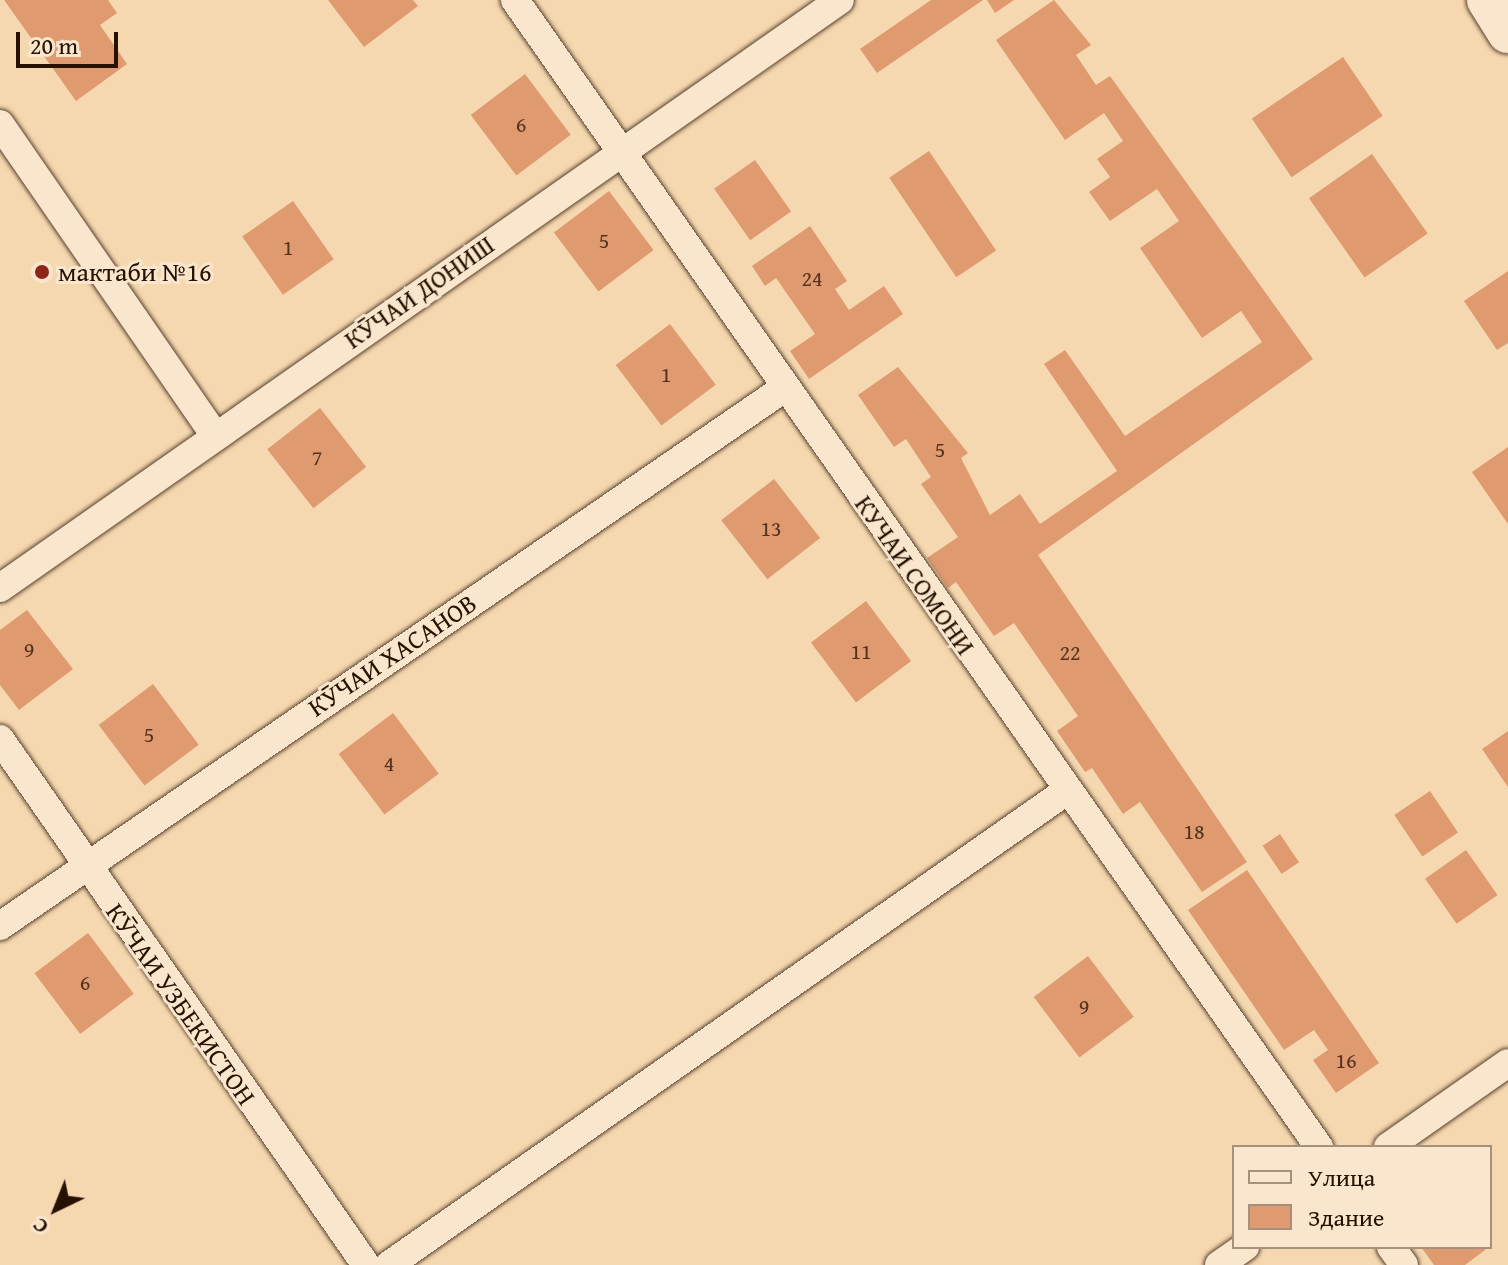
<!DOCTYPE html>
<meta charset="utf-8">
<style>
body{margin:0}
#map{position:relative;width:1508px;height:1265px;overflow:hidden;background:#f6d8b0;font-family:"Gentium Book Plus",serif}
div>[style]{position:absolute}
.building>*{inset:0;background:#e09a70;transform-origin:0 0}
.roads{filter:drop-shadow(0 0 2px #5a432e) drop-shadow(0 0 2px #5a432e)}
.minor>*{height:28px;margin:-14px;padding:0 14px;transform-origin:14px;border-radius:14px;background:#f9e6cc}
.secondary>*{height:40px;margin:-20px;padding:0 20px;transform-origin:20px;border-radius:20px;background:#f9e6cc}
.dots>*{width:22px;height:22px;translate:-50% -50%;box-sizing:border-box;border:4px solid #f9e6cc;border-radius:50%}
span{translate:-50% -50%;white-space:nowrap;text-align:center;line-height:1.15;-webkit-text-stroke:6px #f9e6cc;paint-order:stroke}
.number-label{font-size:22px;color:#54331e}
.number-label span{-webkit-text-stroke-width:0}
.poi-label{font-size:26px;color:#261102}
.left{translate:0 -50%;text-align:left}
.street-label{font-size:26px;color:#261102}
.legend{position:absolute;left:1232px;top:1145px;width:260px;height:104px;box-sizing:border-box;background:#f9e6cc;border:2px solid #a5917b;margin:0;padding:10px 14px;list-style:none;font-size:24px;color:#261102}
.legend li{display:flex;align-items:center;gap:16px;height:40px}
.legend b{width:40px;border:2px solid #a5917b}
.north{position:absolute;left:16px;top:1169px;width:80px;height:80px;-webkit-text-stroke:6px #f9e6cc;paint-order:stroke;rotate:223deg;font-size:22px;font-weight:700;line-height:32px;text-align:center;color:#261102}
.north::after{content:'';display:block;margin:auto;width:28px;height:36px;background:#261102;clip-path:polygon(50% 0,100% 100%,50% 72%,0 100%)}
.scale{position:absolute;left:16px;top:32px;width:102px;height:36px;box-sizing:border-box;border:4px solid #261102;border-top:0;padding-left:10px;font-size:24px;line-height:28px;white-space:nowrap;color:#261102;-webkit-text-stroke:6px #f9e6cc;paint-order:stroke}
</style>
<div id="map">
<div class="building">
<i style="clip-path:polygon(4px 0,108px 0,117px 13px,100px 25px,127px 64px,76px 101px)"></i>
<i style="clip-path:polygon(328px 0,413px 0,418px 6px,364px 47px)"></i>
<i style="clip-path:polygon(931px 0,983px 0,877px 73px,860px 49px)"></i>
<i style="clip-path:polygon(987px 0,1014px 0,995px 13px)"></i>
<i style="clip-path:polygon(1054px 0,1091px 45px,1076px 55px,1096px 85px,1110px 76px,1313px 359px,1038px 555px,1247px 862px,1202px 892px,1140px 802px,1123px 814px,1092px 768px,1085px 772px,1057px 731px,1078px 716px,1014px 623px,994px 636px,956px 582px,948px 588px,927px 558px,958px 537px,921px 484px,931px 477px,906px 439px,894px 447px,858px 395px,898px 367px,968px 453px,961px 458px,990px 515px,1020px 494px,1040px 524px,1117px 471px,1044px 364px,1065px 350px,1125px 436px,1262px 342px,1241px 311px,1202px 338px,1140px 248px,1179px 221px,1157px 189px,1110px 221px,1089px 192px,1110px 177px,1097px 159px,1123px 141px,1104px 113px,1065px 140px,996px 40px)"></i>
<i style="left:1343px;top:57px;width:71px;height:110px;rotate:56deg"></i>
<i style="left:525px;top:74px;width:76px;height:68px;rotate:53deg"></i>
<i style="left:929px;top:151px;width:120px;height:48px;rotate:56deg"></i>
<i style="left:1372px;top:154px;width:97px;height:77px;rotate:55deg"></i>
<i style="left:755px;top:160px;width:63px;height:50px;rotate:55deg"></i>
<i style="left:609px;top:191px;width:74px;height:69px;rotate:53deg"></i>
<i style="left:293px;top:201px;width:71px;height:62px;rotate:55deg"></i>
<i style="clip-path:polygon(810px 226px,847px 281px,835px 289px,849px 310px,884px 286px,903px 314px,809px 379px,790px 351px,815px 334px,776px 278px,765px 286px,752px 266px)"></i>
<i style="clip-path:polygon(1508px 271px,1508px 343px,1497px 350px,1464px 301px)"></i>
<i style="left:670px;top:324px;width:76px;height:68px;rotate:53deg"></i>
<i style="left:320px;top:408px;width:75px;height:67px;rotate:52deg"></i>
<i style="clip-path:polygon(1508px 447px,1508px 524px,1472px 472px)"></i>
<i style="left:774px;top:479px;width:75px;height:67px;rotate:52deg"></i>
<i style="left:866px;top:601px;width:75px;height:69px;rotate:53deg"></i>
<i style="clip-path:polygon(27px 610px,73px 669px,19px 710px,0 685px,0 630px)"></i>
<i style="left:153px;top:684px;width:76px;height:68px;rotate:53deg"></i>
<i style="left:393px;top:713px;width:76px;height:68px;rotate:53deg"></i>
<i style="clip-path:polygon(1508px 731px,1508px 787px,1482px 749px)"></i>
<i style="left:1430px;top:791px;width:50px;height:43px;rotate:56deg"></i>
<i style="left:1280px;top:834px;width:34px;height:21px;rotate:56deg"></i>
<i style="left:1466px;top:850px;width:55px;height:50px;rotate:55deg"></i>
<i style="clip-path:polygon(1247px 870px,1379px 1063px,1336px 1093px,1313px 1060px,1328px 1050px,1314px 1030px,1284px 1050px,1188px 910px)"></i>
<i style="left:88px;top:933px;width:76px;height:67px;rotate:53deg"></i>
<i style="left:1088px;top:956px;width:76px;height:68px;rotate:53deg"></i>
<i style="clip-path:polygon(1421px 1247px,1489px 1247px,1465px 1265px,1434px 1265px)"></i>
</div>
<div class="roads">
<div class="minor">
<i style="left:515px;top:0;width:1401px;rotate:54.97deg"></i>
<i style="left:0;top:124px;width:377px;rotate:55.4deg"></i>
<i style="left:0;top:588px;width:1025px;rotate:-34.99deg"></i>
<i style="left:0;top:739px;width:641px;rotate:55.17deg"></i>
<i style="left:0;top:926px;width:953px;rotate:-34.44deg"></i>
<i style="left:1388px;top:1147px;width:146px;rotate:-35deg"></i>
<i style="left:1391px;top:1247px;width:22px;rotate:54deg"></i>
<i style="left:389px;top:1265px;width:825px;rotate:-34.98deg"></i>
<i style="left:1219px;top:1265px;width:32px;rotate:-35deg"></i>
</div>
<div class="secondary">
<i style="left:1487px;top:0;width:39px;rotate:58deg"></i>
</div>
</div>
<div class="dots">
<i style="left:42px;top:272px;background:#8f2418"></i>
</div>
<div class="number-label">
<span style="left:521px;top:125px">6</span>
<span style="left:604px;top:241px">5</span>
<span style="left:288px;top:248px">1</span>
<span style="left:812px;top:279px">24</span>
<span style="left:666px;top:375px">1</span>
<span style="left:940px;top:450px">5</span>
<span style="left:317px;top:458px">7</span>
<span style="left:771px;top:529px">13</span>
<span style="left:29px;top:650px">9</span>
<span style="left:861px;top:652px">11</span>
<span style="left:1070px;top:653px">22</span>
<span style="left:149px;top:735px">5</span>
<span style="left:389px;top:764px">4</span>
<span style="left:1194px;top:832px">18</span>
<span style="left:85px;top:983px">6</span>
<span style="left:1084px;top:1007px">9</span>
<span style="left:1346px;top:1061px">16</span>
</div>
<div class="poi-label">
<span class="left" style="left:58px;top:272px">мактаби №16</span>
</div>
<div class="street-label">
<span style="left:419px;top:292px;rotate:-35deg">КӮЧАИ ДОНИШ</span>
<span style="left:915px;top:575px;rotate:55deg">КУЧАИ СОМОНИ</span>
<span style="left:392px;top:655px;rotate:-34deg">КӮЧАИ ХАСАНОВ</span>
<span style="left:181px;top:1004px;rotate:55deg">КӮЧАИ УЗБЕКИСТОН</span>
</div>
<ul class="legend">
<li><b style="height:10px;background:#f9e6cc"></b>Улица</li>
<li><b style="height:22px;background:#e09a70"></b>Здание</li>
</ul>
<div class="north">С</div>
<div class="scale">20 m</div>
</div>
